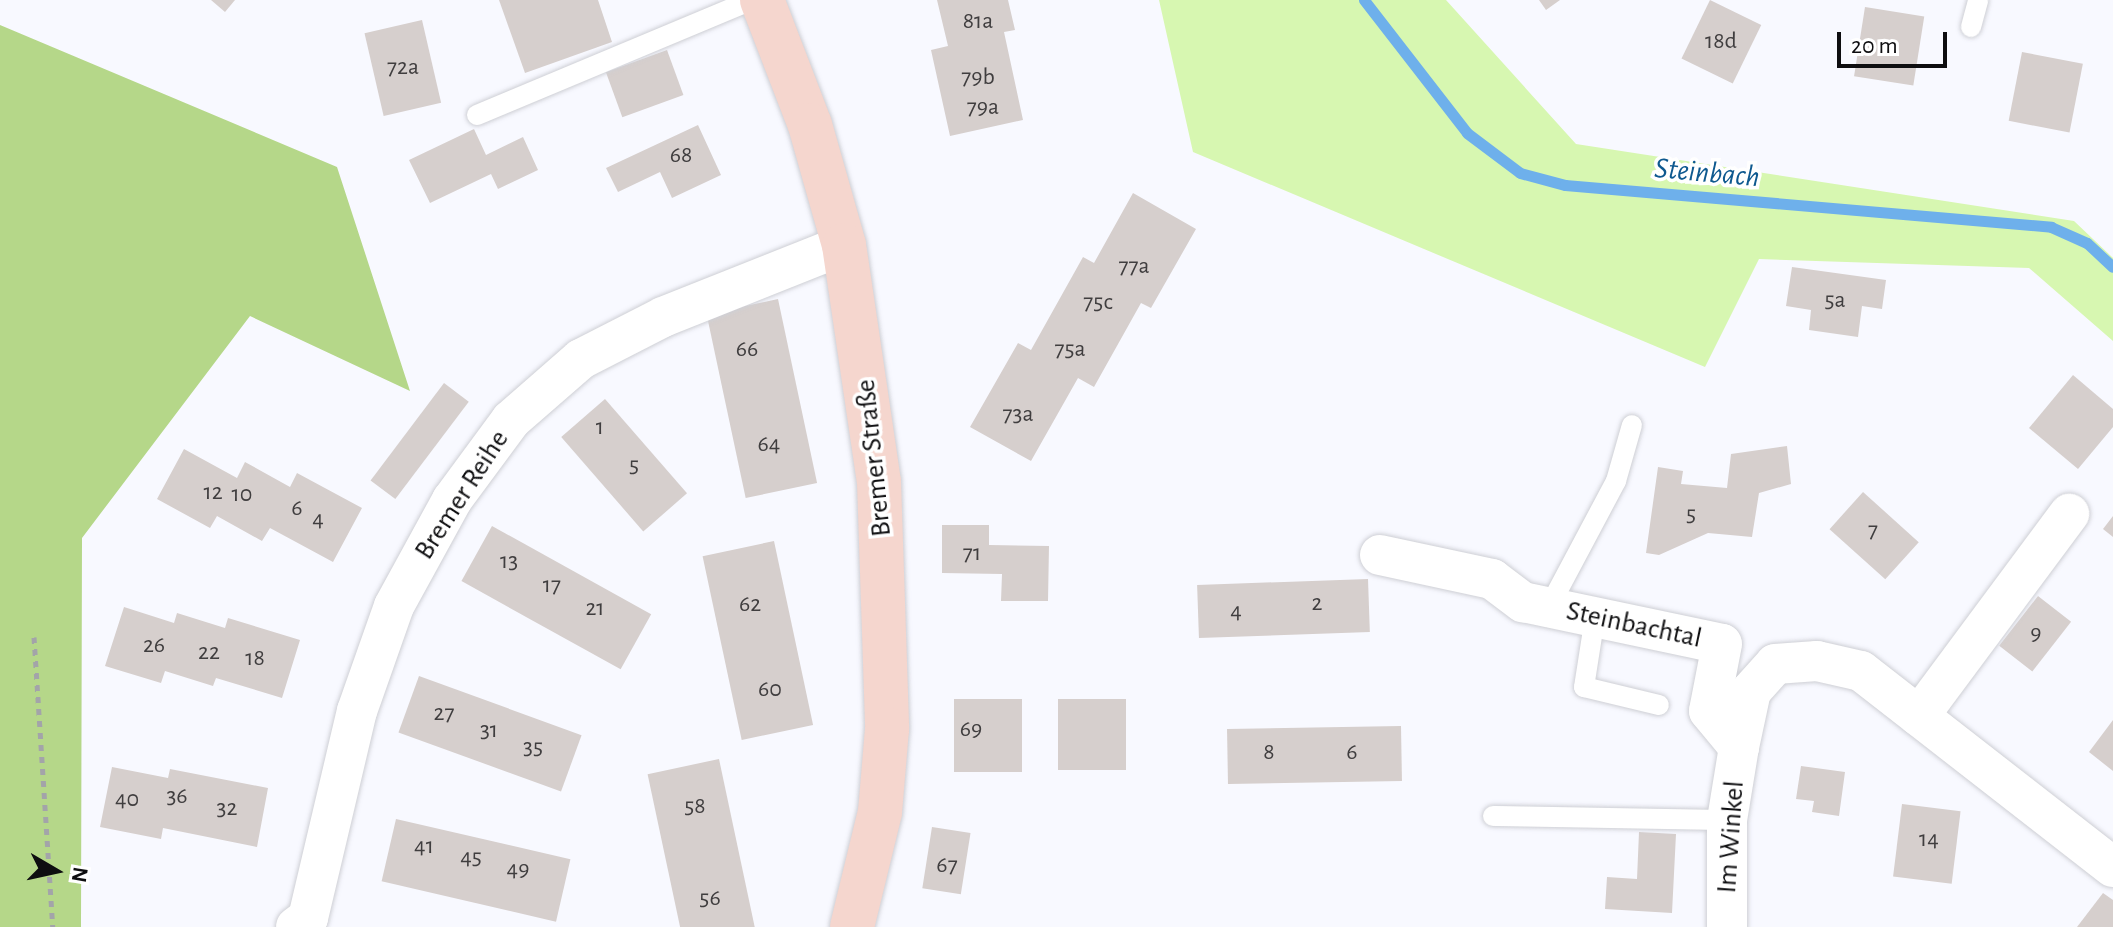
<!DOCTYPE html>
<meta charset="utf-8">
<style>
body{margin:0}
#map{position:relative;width:2113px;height:927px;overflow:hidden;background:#f8f9ff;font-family:"Alegreya Sans",sans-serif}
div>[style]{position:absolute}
.green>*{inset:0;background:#d7f7b1}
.forest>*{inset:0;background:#b5d789}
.stream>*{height:11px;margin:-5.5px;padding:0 5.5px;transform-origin:5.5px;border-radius:5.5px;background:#6eb0eb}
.building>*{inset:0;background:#d6cfcd;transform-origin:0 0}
.path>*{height:5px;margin-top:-2.5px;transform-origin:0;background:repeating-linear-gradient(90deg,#a3a4a9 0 6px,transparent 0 12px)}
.roads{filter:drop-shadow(0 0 2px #cecfd5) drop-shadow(0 0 2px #cecfd5)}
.lane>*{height:20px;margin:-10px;padding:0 10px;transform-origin:10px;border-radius:10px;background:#fff}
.street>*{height:40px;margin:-20px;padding:0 20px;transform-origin:20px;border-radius:20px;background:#fff}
.secondary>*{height:44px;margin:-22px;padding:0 22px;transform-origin:22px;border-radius:22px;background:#f5d6ce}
span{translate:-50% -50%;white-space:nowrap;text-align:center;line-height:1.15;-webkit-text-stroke:7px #fff;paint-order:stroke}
.number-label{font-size:24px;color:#403e3f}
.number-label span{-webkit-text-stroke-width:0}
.street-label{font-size:28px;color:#0e0e10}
.water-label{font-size:30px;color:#0e598f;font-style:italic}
.north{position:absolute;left:16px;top:831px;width:80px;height:80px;-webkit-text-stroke:6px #fff;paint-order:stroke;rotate:99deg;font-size:22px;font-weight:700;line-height:32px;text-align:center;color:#0e0e10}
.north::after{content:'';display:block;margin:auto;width:28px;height:36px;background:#0e0e10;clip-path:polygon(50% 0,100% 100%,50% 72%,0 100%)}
.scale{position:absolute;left:1837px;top:32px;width:110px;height:36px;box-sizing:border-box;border:4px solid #0e0e10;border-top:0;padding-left:10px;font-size:24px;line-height:28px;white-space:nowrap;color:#0e0e10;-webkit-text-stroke:6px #fff;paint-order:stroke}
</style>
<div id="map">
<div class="green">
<i style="clip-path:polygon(1159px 0,1446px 0,1576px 144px,2074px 221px,2113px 258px,2113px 341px,2029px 268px,1759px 259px,1705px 367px,1193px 152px)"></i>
</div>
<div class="forest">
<i style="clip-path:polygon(0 25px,337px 167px,410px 391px,250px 316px,82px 538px,81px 927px,0 927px)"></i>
</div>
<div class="stream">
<i style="left:1364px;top:0;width:168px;rotate:52.2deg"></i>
<i style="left:1467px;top:133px;width:66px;rotate:37deg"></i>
<i style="left:1520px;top:173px;width:47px;rotate:14.9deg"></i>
<i style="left:1565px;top:185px;width:488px;rotate:4.9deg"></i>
<i style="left:2051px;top:227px;width:39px;rotate:24deg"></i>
<i style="left:2087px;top:243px;width:35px;rotate:43deg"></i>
</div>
<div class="building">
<i style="clip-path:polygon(211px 0,235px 0,225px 12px)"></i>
<i style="clip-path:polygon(499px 0,598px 0,612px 42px,525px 73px)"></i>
<i style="clip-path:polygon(937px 0,1008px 0,1015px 30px,1004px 32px,1023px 120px,950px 136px,931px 50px,948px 46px)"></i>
<i style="clip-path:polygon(1539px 0,1560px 0,1546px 10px)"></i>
<i style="left:1710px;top:0;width:57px;height:65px;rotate:26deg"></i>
<i style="left:1865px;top:7px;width:60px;height:70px;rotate:9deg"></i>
<i style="left:422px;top:20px;width:85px;height:59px;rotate:77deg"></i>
<i style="left:667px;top:50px;width:48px;height:65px;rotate:70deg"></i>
<i style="left:2022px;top:52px;width:62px;height:70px;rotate:11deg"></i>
<i style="clip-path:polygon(698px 125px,721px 175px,672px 198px,660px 172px,618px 192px,606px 168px)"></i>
<i style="clip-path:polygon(474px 129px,486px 155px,523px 137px,538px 170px,498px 189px,491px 174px,430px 203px,409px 160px)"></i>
<i style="clip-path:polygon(1133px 193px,1196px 229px,1151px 308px,1141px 303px,1094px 387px,1078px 378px,1031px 461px,970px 427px,1018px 343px,1031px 350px,1083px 257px,1094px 263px)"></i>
<i style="clip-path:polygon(1792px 267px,1886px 280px,1882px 309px,1862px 306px,1858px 337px,1809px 330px,1811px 310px,1786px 306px)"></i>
<i style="left:778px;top:299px;width:188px;height:73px;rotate:78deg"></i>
<i style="clip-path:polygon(2073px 375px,2113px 409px,2113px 427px,2078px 469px,2029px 428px)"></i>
<i style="left:444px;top:383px;width:31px;height:122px;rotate:37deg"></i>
<i style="left:605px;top:399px;width:125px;height:58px;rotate:49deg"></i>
<i style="clip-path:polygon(1787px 446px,1791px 484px,1759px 493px,1752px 537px,1708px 533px,1659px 555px,1646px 553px,1658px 467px,1683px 471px,1681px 484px,1727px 488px,1731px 454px)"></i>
<i style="clip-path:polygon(184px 449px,237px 478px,245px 462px,290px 487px,297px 473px,362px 508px,333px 562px,270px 528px,262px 541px,217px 516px,210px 528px,157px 499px)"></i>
<i style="left:1863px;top:492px;width:75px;height:50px;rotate:42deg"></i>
<i style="clip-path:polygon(2113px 516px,2113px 537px,2103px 529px)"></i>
<i style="clip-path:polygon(942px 525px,989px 525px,989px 545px,1049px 546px,1048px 601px,1001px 601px,1002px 574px,942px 573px)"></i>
<i style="left:492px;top:526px;width:182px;height:63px;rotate:29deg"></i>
<i style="left:774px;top:541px;width:188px;height:73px;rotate:78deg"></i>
<i style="left:1368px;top:579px;width:53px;height:171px;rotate:88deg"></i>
<i style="left:2038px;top:596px;width:42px;height:63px;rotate:38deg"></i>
<i style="clip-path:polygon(124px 607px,174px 623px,177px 613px,225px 628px,228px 618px,300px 640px,282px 698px,216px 678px,213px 686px,165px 671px,161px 683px,105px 666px)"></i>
<i style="left:419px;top:676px;width:173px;height:60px;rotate:20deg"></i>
<i style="left:954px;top:699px;width:68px;height:73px"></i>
<i style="left:1126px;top:699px;width:71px;height:68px;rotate:90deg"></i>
<i style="clip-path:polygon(2113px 720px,2113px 771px,2089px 752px)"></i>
<i style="left:1401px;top:726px;width:55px;height:174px;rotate:89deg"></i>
<i style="left:719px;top:759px;width:172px;height:73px;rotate:78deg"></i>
<i style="clip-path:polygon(1801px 766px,1845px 772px,1839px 816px,1812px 812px,1814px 801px,1796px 799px)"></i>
<i style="clip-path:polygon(112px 767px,168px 778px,170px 769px,268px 788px,257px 847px,163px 828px,161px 839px,100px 827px)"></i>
<i style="left:1902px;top:804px;width:59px;height:73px;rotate:7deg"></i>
<i style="left:396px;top:819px;width:179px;height:64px;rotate:13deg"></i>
<i style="left:932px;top:827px;width:39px;height:62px;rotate:9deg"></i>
<i style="clip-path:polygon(1639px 832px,1676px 834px,1672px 913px,1605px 909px,1607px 877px,1637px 879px)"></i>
<i style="clip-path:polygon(2103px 893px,2113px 900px,2113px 927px,2077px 927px)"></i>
</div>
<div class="path">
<i style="left:34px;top:637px;width:291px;rotate:86.3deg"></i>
</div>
<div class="roads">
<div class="lane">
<i style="left:1971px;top:27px;width:28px;rotate:-75deg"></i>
<i style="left:477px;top:115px;width:298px;rotate:-22.7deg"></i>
<i style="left:1549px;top:607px;width:143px;rotate:-62deg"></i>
<i style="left:1616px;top:481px;width:58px;rotate:-74.1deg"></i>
<i style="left:1595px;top:617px;width:71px;rotate:98.9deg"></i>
<i style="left:1584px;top:687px;width:77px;rotate:13.5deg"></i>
<i style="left:1493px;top:816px;width:234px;rotate:1deg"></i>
</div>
<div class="street">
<i style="left:1380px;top:555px;width:115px;rotate:12.1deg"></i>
<i style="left:1492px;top:579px;width:39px;rotate:37deg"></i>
<i style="left:1523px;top:602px;width:203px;rotate:11.9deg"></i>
<i style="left:1722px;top:644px;width:68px;rotate:101deg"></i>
<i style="left:1709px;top:711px;width:47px;rotate:50.2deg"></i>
<i style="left:1919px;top:716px;width:252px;rotate:-53.4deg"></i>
<i style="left:296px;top:927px;width:15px;rotate:-37deg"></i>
<i style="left:308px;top:918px;width:213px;rotate:-76.7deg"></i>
<i style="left:357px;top:711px;width:111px;rotate:-70.6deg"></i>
<i style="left:394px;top:606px;width:121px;rotate:-61.3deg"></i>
<i style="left:452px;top:500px;width:99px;rotate:-53.6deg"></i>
<i style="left:511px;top:420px;width:93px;rotate:-41.1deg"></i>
<i style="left:581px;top:359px;width:92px;rotate:-27.1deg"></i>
<i style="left:663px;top:317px;width:195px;rotate:-21.7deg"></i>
<i style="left:1727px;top:927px;width:107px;rotate:-90deg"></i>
<i style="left:1727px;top:820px;width:74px;rotate:-80.7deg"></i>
<i style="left:1739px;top:747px;width:57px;rotate:-77.9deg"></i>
<i style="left:1751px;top:691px;width:36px;rotate:-48deg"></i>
<i style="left:1775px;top:664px;width:42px;rotate:-4.1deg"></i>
<i style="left:1817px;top:661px;width:45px;rotate:12.8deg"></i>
<i style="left:1861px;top:671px;width:319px;rotate:37.9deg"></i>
</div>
<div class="secondary">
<i style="left:762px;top:0;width:134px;rotate:69deg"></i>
<i style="left:810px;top:125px;width:125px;rotate:74.2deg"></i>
<i style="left:844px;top:245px;width:240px;rotate:81.6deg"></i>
<i style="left:879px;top:482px;width:247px;rotate:88.1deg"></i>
<i style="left:887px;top:729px;width:83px;rotate:94.8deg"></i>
<i style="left:880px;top:812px;width:118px;rotate:103.7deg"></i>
</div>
</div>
<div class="number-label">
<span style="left:978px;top:22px">81a</span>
<span style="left:1721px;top:42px">18d</span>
<span style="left:403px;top:68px">72a</span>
<span style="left:978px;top:78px">79b</span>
<span style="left:983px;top:108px">79a</span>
<span style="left:681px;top:156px">68</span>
<span style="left:1134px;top:267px">77a</span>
<span style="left:1835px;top:301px">5a</span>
<span style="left:1098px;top:303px">75c</span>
<span style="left:747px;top:350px">66</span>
<span style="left:1070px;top:350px">75a</span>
<span style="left:1018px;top:415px">73a</span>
<span style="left:600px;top:428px">1</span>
<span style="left:769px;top:445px">64</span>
<span style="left:634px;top:466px">5</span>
<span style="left:213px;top:493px">12</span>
<span style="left:242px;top:495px">10</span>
<span style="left:297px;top:509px">6</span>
<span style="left:1691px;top:515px">5</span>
<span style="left:318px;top:520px">4</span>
<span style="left:1873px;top:531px">7</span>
<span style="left:972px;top:554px">71</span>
<span style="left:509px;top:562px">13</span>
<span style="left:552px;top:586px">17</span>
<span style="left:1317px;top:604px">2</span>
<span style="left:750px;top:605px">62</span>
<span style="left:595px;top:609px">21</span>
<span style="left:1236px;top:612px">4</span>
<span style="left:2036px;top:634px">9</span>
<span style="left:154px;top:646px">26</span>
<span style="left:209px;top:653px">22</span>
<span style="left:255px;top:659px">18</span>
<span style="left:770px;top:690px">60</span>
<span style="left:444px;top:714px">27</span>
<span style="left:971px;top:730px">69</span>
<span style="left:489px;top:731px">31</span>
<span style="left:533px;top:748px">35</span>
<span style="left:1269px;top:753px">8</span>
<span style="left:1352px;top:753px">6</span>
<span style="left:177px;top:797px">36</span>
<span style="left:127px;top:800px">40</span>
<span style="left:695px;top:807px">58</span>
<span style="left:227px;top:809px">32</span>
<span style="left:1929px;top:840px">14</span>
<span style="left:424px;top:847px">41</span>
<span style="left:471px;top:858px">45</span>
<span style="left:947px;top:866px">67</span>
<span style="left:518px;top:870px">49</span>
<span style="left:710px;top:899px">56</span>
</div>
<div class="street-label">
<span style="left:874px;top:458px;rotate:-96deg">Bremer Straße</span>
<span style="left:462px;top:495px;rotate:-57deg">Bremer Reihe</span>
<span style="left:1634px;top:625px;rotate:12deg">Steinbachtal</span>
<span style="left:1731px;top:837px;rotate:-86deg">Im Winkel</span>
</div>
<div class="water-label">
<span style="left:1707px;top:173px;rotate:5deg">Steinbach</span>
</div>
<div class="north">N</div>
<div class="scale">20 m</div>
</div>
